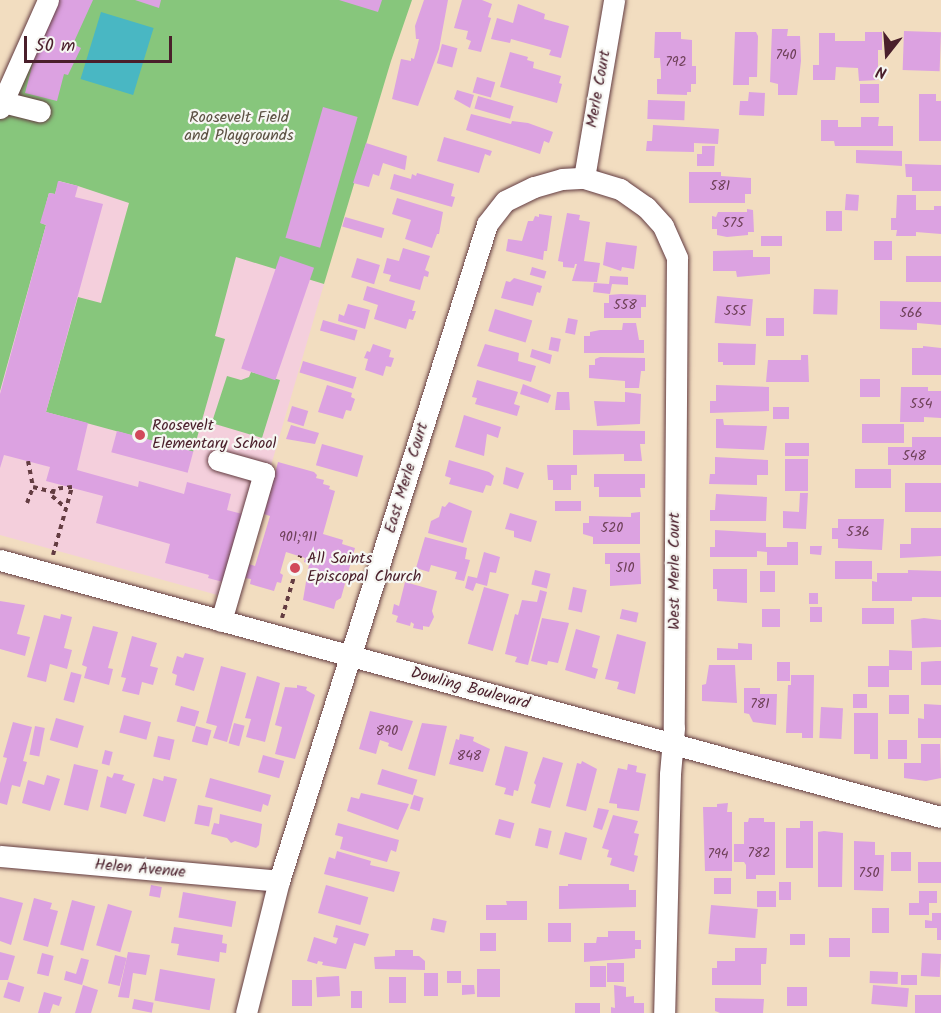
<!DOCTYPE html>
<style>
body{margin:0}
#map{position:relative;width:941px;height:1013px;overflow:hidden;background:#f2ddc0;font-family:Kalam,sans-serif}
div>[style]{position:absolute}
.built>*{inset:0;background:#f4cfdc}
.green>*{inset:0;background:#87c67c}
.water>*{inset:0;background:#49b7c3;transform-origin:0 0}
.building>*{inset:0;background:#dca2e1;transform-origin:0 0}
.path>*{height:4px;margin-top:-2px;transform-origin:0;background:repeating-linear-gradient(90deg,#633c41 0 4.5px,transparent 0 9px)}
.roads{filter:drop-shadow(0 0 2px #633c41) drop-shadow(0 0 2px #633c41)}
.minor>*{height:21px;margin:-10.5px;padding:0 10.5px;transform-origin:10.5px;border-radius:10.5px;background:#fff}
.dots>*{width:16px;height:16px;translate:-50% -50%;box-sizing:border-box;border:3px solid #f6f6f2;border-radius:50%}
span{translate:-50% -50%;white-space:nowrap;text-align:center;line-height:1.15;-webkit-text-stroke:4.5px #f6f6f2;paint-order:stroke}
.number-label{font-size:14px;color:#6e4058}
.number-label span{-webkit-text-stroke-width:0}
.street-label{font-size:16px;color:#4a1f2b}
.park-label{font-size:16px;color:#5c5143}
.poi-label{font-size:16px;color:#4a1f2b}
.left{translate:0 -50%;text-align:left}
.north{position:absolute;left:857px;top:24px;width:60px;height:60px;-webkit-text-stroke:4px #f6f6f2;paint-order:stroke;rotate:197deg;font-size:16px;font-weight:700;line-height:24px;text-align:center;color:#4a1f2b}
.north::after{content:'';display:block;margin:auto;width:21px;height:27px;background:#4a1f2b;clip-path:polygon(50% 0,100% 100%,50% 72%,0 100%)}
.scale{position:absolute;left:24px;top:36px;width:148px;height:27px;box-sizing:border-box;border:3px solid #4a1f2b;border-top:0;padding-left:8px;font-size:18px;line-height:21px;white-space:nowrap;color:#4a1f2b;-webkit-text-stroke:4px #f6f6f2;paint-order:stroke}
</style>
<div id="map">
<div class="built">
<i style="clip-path:polygon(71px 169px,129px 203px,101px 304px,214px 336px,236px 256px,324px 284px,232px 599px,0 535px,0 211px)"></i>
</div>
<div class="green">
<i style="clip-path:polygon(40px 0,412px 0,391px 61px,324px 284px,236px 257px,215px 336px,225px 339px,193px 452px,46px 412px,78px 297px,101px 303px,129px 203px,78px 186px,59px 181px,55px 194px,49px 193px,41px 223px,46px 225px,0 391px,0 88px)"></i>
<i style="clip-path:polygon(251px 372px,280px 380px,262px 438px,215px 424px,213px 419px,227px 376px,241px 380px,249px 377px)"></i>
</div>
<div class="water">
<i style="left:101px;top:12px;width:55px;height:70px;rotate:17deg"></i>
</div>
<div class="building">
<i style="clip-path:polygon(57px 0,93px 0,73px 44px,81px 48px,68px 75px,64px 74px,57px 101px,25px 93px,34px 59px,31px 58px)"></i>
<i style="clip-path:polygon(135px 0,161px 0,159px 8px)"></i>
<i style="clip-path:polygon(339px 0,382px 0,378px 12px)"></i>
<i style="clip-path:polygon(424px 0,448px 0,439px 49px,418px 106px,392px 99px,401px 59px,411px 61px,411px 58px,414px 59px,419px 39px,416px 39px,415px 26px)"></i>
<i style="clip-path:polygon(462px 0,482px 0,492px 4px,488px 17px,491px 18px,481px 52px,468px 49px,471px 41px,466px 39px,468px 31px,454px 28px)"></i>
<i style="clip-path:polygon(518px 4px,545px 14px,544px 19px,569px 26px,561px 58px,549px 55px,551px 50px,511px 39px,510px 43px,491px 39px,497px 18px,513px 23px)"></i>
<i style="clip-path:polygon(772px 29px,788px 29px,787px 36px,800px 36px,801px 61px,797px 95px,778px 95px,778px 84px,770px 82px)"></i>
<i style="left:904px;top:31px;width:37px;height:39px;rotate:2deg"></i>
<i style="clip-path:polygon(655px 32px,681px 32px,681px 39px,692px 40px,692px 66px,696px 66px,696px 84px,691px 84px,691px 92px,687px 92px,687px 95px,657px 94px,657px 79px,661px 79px,661px 71px,660px 58px,654px 58px)"></i>
<i style="clip-path:polygon(735px 32px,756px 32px,758px 36px,757px 77px,749px 77px,749px 85px,733px 85px)"></i>
<i style="clip-path:polygon(865px 32px,882px 32px,882px 50px,878px 50px,878px 67px,882px 67px,882px 77px,878px 77px,878px 80px,859px 81px,858px 68px,836px 67px,835px 80px,813px 80px,813px 65px,819px 65px,819px 33px,835px 33px,835px 41px,865px 41px)"></i>
<i style="left:442px;top:44px;width:16px;height:20px;rotate:15deg"></i>
<i style="clip-path:polygon(510px 52px,528px 57px,527px 60px,534px 62px,533px 68px,561px 76px,559px 83px,562px 84px,557px 103px,500px 87px)"></i>
<i style="left:477px;top:77px;width:19px;height:16px;rotate:16deg"></i>
<i style="left:860px;top:84px;width:19px;height:19px"></i>
<i style="clip-path:polygon(457px 90px,474px 95px,470px 108px,454px 99px)"></i>
<i style="clip-path:polygon(749px 92px,765px 93px,764px 116px,739px 115px,740px 101px,748px 101px)"></i>
<i style="clip-path:polygon(919px 94px,936px 94px,936px 101px,941px 101px,941px 141px,919px 141px)"></i>
<i style="left:478px;top:96px;width:37px;height:13px;rotate:16deg"></i>
<i style="left:648px;top:100px;width:37px;height:19px;rotate:2deg"></i>
<i style="left:323px;top:107px;width:36px;height:136px;rotate:16deg"></i>
<i style="clip-path:polygon(471px 114px,511px 124px,512px 121px,528px 123px,553px 132px,549px 143px,544px 141px,540px 154px,466px 130px)"></i>
<i style="clip-path:polygon(861px 117px,879px 117px,878px 126px,893px 126px,893px 146px,835px 146px,834px 141px,821px 141px,821px 120px,838px 120px,838px 127px,861px 127px)"></i>
<i style="clip-path:polygon(653px 125px,719px 129px,718px 144px,694px 143px,694px 152px,646px 151px,647px 141px,652px 141px)"></i>
<i style="clip-path:polygon(444px 137px,492px 151px,490px 156px,485px 154px,479px 173px,437px 161px)"></i>
<i style="clip-path:polygon(366px 143px,407px 156px,405px 170px,383px 163px,379px 176px,373px 174px,369px 187px,353px 183px)"></i>
<i style="clip-path:polygon(702px 146px,715px 146px,714px 166px,697px 166px,697px 154px,702px 154px)"></i>
<i style="clip-path:polygon(856px 150px,902px 151px,902px 166px,856px 163px)"></i>
<i style="clip-path:polygon(905px 164px,941px 165px,941px 191px,912px 191px,912px 177px,906px 177px)"></i>
<i style="clip-path:polygon(689px 172px,721px 172px,721px 176px,751px 178px,751px 194px,745px 194px,745px 203px,689px 203px)"></i>
<i style="clip-path:polygon(417px 173px,454px 184px,451px 196px,455px 197px,452px 207px,390px 189px,394px 174px,411px 179px,412px 174px,416px 176px)"></i>
<i style="clip-path:polygon(58px 181px,78px 186px,75px 197px,103px 204px,46px 412px,88px 423px,77px 470px,138px 487px,139px 481px,184px 494px,187px 482px,231px 494px,227px 510px,246px 515px,223px 582px,208px 578px,209px 575px,165px 563px,170px 544px,96px 523px,103px 496px,46px 481px,50px 467px,4px 455px,0 468px,0 394px,46px 225px,40px 223px,49px 193px,55px 194px)"></i>
<i style="left:846px;top:194px;width:13px;height:16px;rotate:4deg"></i>
<i style="clip-path:polygon(897px 195px,916px 195px,916px 210px,934px 210px,934px 206px,941px 206px,941px 234px,916px 232px,916px 236px,896px 236px,897px 230px,891px 230px,891px 218px,896px 218px)"></i>
<i style="clip-path:polygon(397px 198px,443px 212px,439px 234px,437px 234px,432px 248px,405px 239px,411px 220px,392px 214px)"></i>
<i style="clip-path:polygon(747px 209px,753px 210px,754px 232px,748px 232px,748px 235px,727px 237px,717px 235px,717px 229px,712px 229px,712px 216px,716px 217px,718px 212px,747px 212px)"></i>
<i style="left:826px;top:211px;width:16px;height:20px"></i>
<i style="clip-path:polygon(567px 213px,580px 215px,579px 220px,590px 222px,584px 261px,600px 263px,597px 282px,572px 281px,577px 264px,575px 264px,574px 268px,563px 267px,563px 262px,558px 261px)"></i>
<i style="clip-path:polygon(539px 214px,552px 216px,547px 251px,544px 251px,543px 260px,506px 251px,508px 239px,522px 241px,528px 221px,533px 221px,535px 216px,539px 217px)"></i>
<i style="left:345px;top:217px;width:41px;height:10px;rotate:16deg"></i>
<i style="left:761px;top:236px;width:21px;height:10px"></i>
<i style="left:874px;top:241px;width:18px;height:19px"></i>
<i style="clip-path:polygon(606px 242px,637px 246px,634px 269px,622px 267px,621px 271px,603px 265px)"></i>
<i style="clip-path:polygon(403px 248px,430px 256px,425px 270px,429px 272px,428px 277px,424px 276px,420px 290px,389px 281px,391px 275px,383px 273px,387px 258px,399px 261px)"></i>
<i style="clip-path:polygon(753px 250px,753px 257px,770px 257px,770px 274px,737px 277px,736px 271px,713px 271px,713px 251px)"></i>
<i style="left:280px;top:256px;width:36px;height:119px;rotate:19deg"></i>
<i style="left:906px;top:256px;width:35px;height:26px"></i>
<i style="left:357px;top:258px;width:24px;height:20px;rotate:17deg"></i>
<i style="left:532px;top:267px;width:15px;height:8px;rotate:16deg"></i>
<i style="clip-path:polygon(610px 276px,628px 277px,628px 285px,612px 284px,610px 294px,593px 292px,594px 283px,609px 284px)"></i>
<i style="clip-path:polygon(514px 278px,542px 286px,540px 293px,537px 292px,533px 306px,501px 298px,506px 281px,510px 282px)"></i>
<i style="clip-path:polygon(367px 286px,415px 301px,412px 311px,416px 311px,413px 320px,409px 319px,406px 329px,374px 319px,378px 305px,363px 300px)"></i>
<i style="left:814px;top:289px;width:24px;height:25px;rotate:2deg"></i>
<i style="clip-path:polygon(621px 294px,646px 295px,646px 307px,641px 307px,641px 318px,604px 318px,604px 303px,609px 303px,609px 295px)"></i>
<i style="left:717px;top:296px;width:36px;height:27px;rotate:5deg"></i>
<i style="clip-path:polygon(880px 301px,941px 302px,941px 325px,917px 323px,917px 330px,880px 329px)"></i>
<i style="clip-path:polygon(348px 304px,370px 310px,365px 329px,338px 321px,339px 314px,344px 316px)"></i>
<i style="left:495px;top:309px;width:39px;height:23px;rotate:17deg"></i>
<i style="left:568px;top:318px;width:10px;height:15px;rotate:11deg"></i>
<i style="left:766px;top:318px;width:18px;height:18px"></i>
<i style="left:323px;top:320px;width:36px;height:11px;rotate:16deg"></i>
<i style="clip-path:polygon(623px 323px,636px 323px,639px 340px,644px 340px,644px 353px,584px 353px,584px 336px,590px 336px,590px 332px,600px 330px,622px 330px)"></i>
<i style="left:551px;top:337px;width:10px;height:13px;rotate:11deg"></i>
<i style="clip-path:polygon(718px 343px,756px 344px,755px 365px,723px 365px,723px 362px,718px 362px)"></i>
<i style="clip-path:polygon(373px 344px,391px 350px,389px 357px,394px 358px,391px 367px,386px 366px,383px 376px,365px 370px,368px 359px,364px 358px,367px 351px,370px 352px)"></i>
<i style="clip-path:polygon(485px 344px,519px 353px,518px 361px,536px 366px,531px 382px,477px 366px)"></i>
<i style="clip-path:polygon(923px 346px,941px 348px,941px 375px,912px 375px,912px 348px,923px 348px)"></i>
<i style="clip-path:polygon(532px 349px,552px 355px,550px 364px,530px 357px)"></i>
<i style="clip-path:polygon(801px 355px,808px 355px,809px 382px,766px 382px,768px 360px,801px 360px)"></i>
<i style="clip-path:polygon(600px 357px,645px 358px,645px 371px,641px 371px,639px 388px,625px 388px,625px 381px,589px 378px,589px 365px,595px 365px,595px 359px)"></i>
<i style="left:303px;top:361px;width:56px;height:12px;rotate:17deg"></i>
<i style="left:860px;top:379px;width:20px;height:18px"></i>
<i style="clip-path:polygon(477px 380px,518px 392px,514px 404px,520px 406px,517px 416px,475px 404px,477px 398px,472px 397px)"></i>
<i style="clip-path:polygon(523px 384px,551px 395px,548px 403px,520px 394px)"></i>
<i style="clip-path:polygon(327px 385px,352px 393px,351px 397px,355px 399px,351px 411px,346px 410px,343px 419px,318px 412px)"></i>
<i style="clip-path:polygon(716px 385px,769px 387px,769px 411px,710px 413px,710px 401px,716px 401px)"></i>
<i style="clip-path:polygon(901px 387px,928px 387px,928px 391px,941px 391px,941px 418px,924px 417px,924px 422px,900px 422px)"></i>
<i style="clip-path:polygon(557px 392px,569px 392px,570px 410px,555px 410px)"></i>
<i style="clip-path:polygon(625px 392px,641px 394px,640px 424px,597px 426px,594px 401px,625px 402px)"></i>
<i style="left:292px;top:406px;width:17px;height:16px;rotate:17deg"></i>
<i style="left:789px;top:407px;width:12px;height:16px;rotate:90deg"></i>
<i style="clip-path:polygon(464px 415px,501px 427px,498px 438px,487px 434px,484px 456px,455px 447px)"></i>
<i style="clip-path:polygon(716px 419px,723px 419px,724px 425px,767px 426px,764px 450px,716px 448px)"></i>
<i style="left:862px;top:424px;width:42px;height:19px"></i>
<i style="clip-path:polygon(291px 425px,319px 433px,315px 444px,286px 439px)"></i>
<i style="clip-path:polygon(573px 430px,645px 431px,645px 444px,640px 444px,642px 461px,624px 461px,624px 454px,573px 455px)"></i>
<i style="left:117px;top:431px;width:79px;height:22px;rotate:15deg"></i>
<i style="clip-path:polygon(912px 437px,941px 437px,941px 465px,888px 465px,888px 447px,912px 447px)"></i>
<i style="left:785px;top:443px;width:24px;height:13px"></i>
<i style="left:322px;top:444px;width:43px;height:22px;rotate:16deg"></i>
<i style="clip-path:polygon(715px 457px,768px 460px,768px 475px,757px 475px,757px 485px,709px 484px,710px 474px,715px 474px)"></i>
<i style="left:785px;top:459px;width:23px;height:32px"></i>
<i style="clip-path:polygon(449px 460px,489px 472px,494px 476px,491px 486px,486px 485px,483px 493px,449px 484px,451px 478px,445px 476px)"></i>
<i style="clip-path:polygon(278px 462px,314px 472px,317px 475px,316px 478px,324px 480px,323px 484px,330px 486px,329px 489px,335px 491px,323px 534px,343px 540px,342px 544px,355px 548px,341px 598px,336px 601px,334px 609px,303px 600px,309px 564px,304px 562px,305px 558px,286px 552px,280px 573px,283px 575px,281px 583px,277px 582px,274px 591px,250px 584px,251px 579px,245px 578px,249px 564px,255px 566px,270px 516px,264px 514px)"></i>
<i style="clip-path:polygon(547px 465px,577px 465px,577px 475px,571px 475px,571px 490px,553px 490px,553px 480px,548px 480px)"></i>
<i style="clip-path:polygon(506px 467px,524px 473px,518px 489px,503px 484px)"></i>
<i style="left:855px;top:469px;width:36px;height:19px"></i>
<i style="clip-path:polygon(594px 474px,645px 474px,645px 488px,640px 488px,641px 497px,599px 497px,599px 487px,594px 487px)"></i>
<i style="left:905px;top:483px;width:36px;height:29px"></i>
<i style="clip-path:polygon(800px 493px,808px 493px,806px 529px,783px 528px,783px 511px,799px 512px)"></i>
<i style="clip-path:polygon(716px 494px,767px 497px,766px 521px,710px 521px,710px 510px,715px 510px)"></i>
<i style="left:555px;top:501px;width:26px;height:10px"></i>
<i style="clip-path:polygon(449px 502px,472px 511px,463px 543px,428px 533px,431px 521px,439px 517px,442px 506px,445px 507px)"></i>
<i style="clip-path:polygon(640px 512px,640px 544px,593px 544px,593px 537px,583px 534px,583px 523px,589px 523px,589px 516px,631px 517px,631px 513px)"></i>
<i style="clip-path:polygon(510px 513px,537px 521px,531px 542px,514px 537px,514px 531px,505px 529px)"></i>
<i style="clip-path:polygon(838px 519px,884px 519px,882px 550px,838px 548px,838px 539px,832px 539px,832px 528px,838px 528px)"></i>
<i style="clip-path:polygon(911px 528px,941px 528px,941px 556px,900px 558px,900px 544px,911px 544px)"></i>
<i style="clip-path:polygon(715px 530px,766px 533px,766px 547px,787px 547px,787px 542px,798px 542px,798px 565px,767px 565px,767px 552px,757px 551px,757px 557px,710px 557px,710px 547px,715px 547px)"></i>
<i style="clip-path:polygon(425px 537px,467px 548px,465px 559px,470px 560px,464px 581px,455px 579px,457px 572px,431px 565px,429px 572px,416px 568px)"></i>
<i style="clip-path:polygon(810px 546px,822px 546px,821px 555px,810px 554px)"></i>
<i style="clip-path:polygon(484px 552px,500px 557px,496px 573px,490px 572px,487px 586px,476px 583px,473px 591px,465px 588px,468px 576px,477px 578px)"></i>
<i style="clip-path:polygon(605px 553px,640px 553px,641px 584px,610px 586px,610px 564px,605px 564px)"></i>
<i style="left:835px;top:561px;width:37px;height:18px"></i>
<i style="clip-path:polygon(713px 569px,747px 569px,747px 603px,717px 601px,717px 589px,713px 589px)"></i>
<i style="left:535px;top:570px;width:16px;height:15px;rotate:14deg"></i>
<i style="clip-path:polygon(908px 570px,941px 571px,941px 597px,912px 597px,912px 601px,872px 601px,872px 581px,877px 582px,877px 573px,908px 573px)"></i>
<i style="left:760px;top:571px;width:15px;height:21px"></i>
<i style="clip-path:polygon(405px 582px,437px 591px,432px 611px,434px 617px,429px 627px,423px 626px,423px 630px,413px 628px,414px 624px,411px 622px,410px 626px,396px 622px,398px 616px,392px 614px,394px 604px,399px 606px)"></i>
<i style="left:484px;top:587px;width:26px;height:59px;rotate:16deg"></i>
<i style="left:573px;top:587px;width:14px;height:23px;rotate:12deg"></i>
<i style="clip-path:polygon(540px 590px,547px 592px,528px 665px,515px 662px,517px 657px,505px 654px,515px 614px,518px 615px,522px 600px,537px 602px)"></i>
<i style="left:809px;top:593px;width:9px;height:11px"></i>
<i style="clip-path:polygon(0 601px,25px 605px,17px 634px,30px 637px,25px 656px,0 649px)"></i>
<i style="left:810px;top:607px;width:12px;height:15px"></i>
<i style="left:862px;top:608px;width:32px;height:16px"></i>
<i style="left:622px;top:609px;width:17px;height:10px;rotate:13deg"></i>
<i style="left:762px;top:609px;width:18px;height:18px"></i>
<i style="clip-path:polygon(61px 614px,72px 617px,64px 648px,72px 650px,67px 669px,50px 664px,46px 682px,27px 677px,44px 615px,60px 619px)"></i>
<i style="clip-path:polygon(542px 618px,569px 623px,558px 663px,548px 661px,547px 665px,531px 661px)"></i>
<i style="clip-path:polygon(924px 618px,941px 620px,941px 647px,912px 648px,911px 620px)"></i>
<i style="clip-path:polygon(93px 626px,118px 632px,108px 668px,113px 669px,109px 685px,84px 678px,87px 667px,82px 665px)"></i>
<i style="clip-path:polygon(576px 629px,600px 636px,592px 667px,598px 669px,595px 679px,565px 670px)"></i>
<i style="clip-path:polygon(617px 634px,646px 642px,635px 694px,617px 689px,619px 682px,605px 679px)"></i>
<i style="clip-path:polygon(132px 636px,157px 643px,150px 666px,158px 668px,153px 685px,142px 682px,139px 695px,122px 691px,126px 678px,121px 677px)"></i>
<i style="clip-path:polygon(738px 643px,752px 644px,752px 660px,717px 660px,717px 648px,738px 649px)"></i>
<i style="clip-path:polygon(889px 650px,912px 651px,912px 670px,889px 670px,889px 687px,868px 687px,868px 666px,889px 666px)"></i>
<i style="clip-path:polygon(185px 653px,204px 658px,194px 691px,175px 685px,177px 675px,172px 673px,177px 656px,183px 658px)"></i>
<i style="clip-path:polygon(936px 661px,941px 661px,941px 685px,921px 685px,921px 662px)"></i>
<i style="left:777px;top:662px;width:13px;height:19px"></i>
<i style="clip-path:polygon(709px 665px,735px 665px,737px 703px,702px 701px,702px 685px,706px 684px)"></i>
<i style="clip-path:polygon(221px 666px,246px 673px,227px 742px,213px 738px,217px 726px,206px 723px)"></i>
<i style="left:71px;top:672px;width:11px;height:29px;rotate:15deg"></i>
<i style="clip-path:polygon(791px 675px,814px 675px,813px 738px,802px 738px,802px 733px,786px 733px,788px 685px,791px 685px)"></i>
<i style="clip-path:polygon(257px 676px,280px 683px,265px 742px,246px 737px,251px 719px,245px 718px)"></i>
<i style="clip-path:polygon(297px 685px,307px 687px,306px 690px,315px 695px,295px 759px,275px 754px,282px 727px,275px 725px,285px 687px,297px 688px)"></i>
<i style="clip-path:polygon(744px 688px,760px 688px,760px 694px,777px 694px,776px 725px,753px 722px,749px 714px,744px 713px)"></i>
<i style="left:853px;top:694px;width:14px;height:14px"></i>
<i style="left:889px;top:695px;width:20px;height:19px"></i>
<i style="clip-path:polygon(924px 704px,941px 705px,941px 738px,918px 738px,918px 718px,924px 719px)"></i>
<i style="left:181px;top:706px;width:19px;height:16px;rotate:16deg"></i>
<i style="left:821px;top:707px;width:22px;height:31px;rotate:3deg"></i>
<i style="clip-path:polygon(370px 711px,413px 721px,402px 751px,388px 746px,389px 743px,380px 740px,376px 754px,359px 749px)"></i>
<i style="clip-path:polygon(854px 713px,878px 713px,878px 759px,870px 759px,870px 754px,854px 754px)"></i>
<i style="left:124px;top:715px;width:28px;height:18px;rotate:15deg"></i>
<i style="left:56px;top:718px;width:29px;height:23px;rotate:16deg"></i>
<i style="clip-path:polygon(13px 722px,32px 727px,23px 761px,27px 762px,20px 787px,12px 785px,7px 805px,0 803px,0 783px,7px 758px,3px 757px)"></i>
<i style="left:234px;top:723px;width:11px;height:21px;rotate:15deg"></i>
<i style="clip-path:polygon(422px 723px,447px 726px,435px 776px,408px 769px)"></i>
<i style="left:35px;top:726px;width:10px;height:29px;rotate:11deg"></i>
<i style="left:196px;top:726px;width:16px;height:16px;rotate:15deg"></i>
<i style="clip-path:polygon(460px 734px,474px 737px,473px 741px,490px 749px,483px 772px,449px 764px,456px 739px,459px 740px)"></i>
<i style="left:158px;top:736px;width:17px;height:21px;rotate:13deg"></i>
<i style="left:888px;top:740px;width:19px;height:19px"></i>
<i style="clip-path:polygon(921px 744px,940px 744px,941px 778px,926px 781px,904px 778px,904px 763px,921px 763px)"></i>
<i style="clip-path:polygon(505px 746px,528px 752px,518px 791px,514px 790px,513px 796px,504px 794px,506px 788px,495px 785px)"></i>
<i style="left:105px;top:750px;width:8px;height:14px;rotate:14deg"></i>
<i style="left:263px;top:755px;width:22px;height:18px;rotate:16deg"></i>
<i style="clip-path:polygon(543px 757px,563px 763px,550px 808px,531px 803px,536px 785px,534px 783px)"></i>
<i style="clip-path:polygon(582px 761px,597px 769px,586px 811px,566px 806px,577px 763px,581px 764px)"></i>
<i style="left:74px;top:764px;width:25px;height:42px;rotate:14deg"></i>
<i style="clip-path:polygon(628px 764px,637px 766px,636px 772px,646px 774px,639px 811px,617px 808px,617px 804px,609px 803px,618px 768px,627px 770px)"></i>
<i style="left:382px;top:769px;width:37px;height:16px;rotate:17deg"></i>
<i style="clip-path:polygon(114px 773px,124px 775px,122px 780px,135px 784px,126px 814px,100px 807px,107px 776px,112px 778px)"></i>
<i style="clip-path:polygon(47px 775px,60px 779px,50px 811px,22px 803px,28px 780px,44px 785px)"></i>
<i style="clip-path:polygon(164px 776px,177px 779px,165px 822px,143px 816px,153px 778px,163px 781px)"></i>
<i style="clip-path:polygon(210px 778px,271px 795px,268px 806px,263px 804px,261px 812px,205px 797px)"></i>
<i style="clip-path:polygon(361px 793px,409px 804px,398px 830px,347px 811px,351px 797px,359px 799px)"></i>
<i style="left:414px;top:795px;width:10px;height:14px;rotate:17deg"></i>
<i style="clip-path:polygon(728px 803px,727px 812px,732px 812px,732px 871px,705px 871px,703px 807px,717px 807px,717px 804px)"></i>
<i style="left:198px;top:805px;width:15px;height:19px;rotate:11deg"></i>
<i style="clip-path:polygon(598px 808px,609px 810px,602px 830px,593px 827px)"></i>
<i style="clip-path:polygon(220px 814px,262px 824px,259px 845px,256px 848px,235px 841px,231px 843px,227px 838px,211px 834px,214px 823px,219px 824px)"></i>
<i style="clip-path:polygon(613px 815px,638px 821px,634px 833px,639px 834px,634px 855px,638px 856px,634px 872px,610px 865px,612px 858px,607px 857px,609px 850px,602px 848px)"></i>
<i style="clip-path:polygon(749px 818px,764px 818px,764px 822px,775px 822px,775px 875px,756px 875px,756px 879px,746px 879px,746px 865px,744px 862px,734px 862px,734px 844px,744px 844px,744px 822px,748px 822px)"></i>
<i style="left:499px;top:819px;width:16px;height:16px;rotate:15deg"></i>
<i style="clip-path:polygon(800px 821px,813px 821px,813px 868px,786px 868px,786px 828px,800px 828px)"></i>
<i style="clip-path:polygon(338px 823px,399px 840px,396px 852px,391px 850px,387px 862px,340px 849px,343px 837px,335px 835px)"></i>
<i style="left:539px;top:828px;width:13px;height:18px;rotate:13deg"></i>
<i style="clip-path:polygon(824px 831px,843px 833px,842px 887px,818px 887px,818px 832px)"></i>
<i style="left:565px;top:832px;width:23px;height:23px;rotate:15deg"></i>
<i style="clip-path:polygon(854px 841px,875px 842px,875px 855px,884px 855px,883px 891px,854px 890px)"></i>
<i style="clip-path:polygon(337px 851px,371px 861px,370px 865px,400px 872px,394px 892px,324px 874px,329px 857px,335px 859px)"></i>
<i style="left:891px;top:852px;width:20px;height:19px"></i>
<i style="left:918px;top:862px;width:23px;height:21px"></i>
<i style="left:714px;top:878px;width:17px;height:16px"></i>
<i style="left:779px;top:882px;width:12px;height:18px"></i>
<i style="clip-path:polygon(568px 884px,629px 884px,629px 890px,636px 890px,636px 907px,559px 909px,559px 886px,568px 886px)"></i>
<i style="left:151px;top:885px;width:11px;height:11px;rotate:10deg"></i>
<i style="left:326px;top:885px;width:44px;height:29px;rotate:16deg"></i>
<i style="left:757px;top:891px;width:19px;height:16px"></i>
<i style="clip-path:polygon(919px 891px,937px 891px,937px 903px,929px 903px,929px 915px,909px 915px,909px 903px,919px 903px)"></i>
<i style="left:183px;top:892px;width:54px;height:26px;rotate:10deg"></i>
<i style="clip-path:polygon(0 897px,23px 903px,11px 945px,0 941px)"></i>
<i style="clip-path:polygon(34px 898px,52px 903px,50px 909px,58px 911px,48px 947px,23px 940px)"></i>
<i style="left:72px;top:900px;width:24px;height:46px;rotate:15deg"></i>
<i style="clip-path:polygon(506px 901px,527px 901px,527px 920px,486px 920px,486px 905px,507px 905px)"></i>
<i style="left:108px;top:904px;width:25px;height:43px;rotate:16deg"></i>
<i style="left:711px;top:905px;width:47px;height:29px;rotate:5deg"></i>
<i style="left:872px;top:908px;width:17px;height:25px"></i>
<i style="clip-path:polygon(932px 913px,941px 913px,941px 940px,937px 940px,937px 928px,925px 928px,925px 920px,932px 921px)"></i>
<i style="left:433px;top:918px;width:14px;height:12px;rotate:12deg"></i>
<i style="left:548px;top:923px;width:23px;height:19px"></i>
<i style="clip-path:polygon(336px 925px,369px 934px,365px 946px,354px 943px,346px 969px,322px 965px,323px 962px,318px 961px,317px 964px,307px 961px,314px 937px,336px 944px,338px 938px,333px 937px)"></i>
<i style="clip-path:polygon(174px 927px,223px 935px,222px 943px,227px 944px,226px 953px,220px 952px,219px 962px,177px 955px,179px 944px,171px 943px)"></i>
<i style="clip-path:polygon(608px 931px,635px 931px,635px 940px,641px 940px,641px 949px,635px 949px,635px 958px,584px 962px,584px 943px,596px 943px,597px 937px,608px 937px)"></i>
<i style="left:480px;top:933px;width:16px;height:18px"></i>
<i style="left:790px;top:934px;width:15px;height:11px"></i>
<i style="left:829px;top:938px;width:21px;height:19px"></i>
<i style="clip-path:polygon(735px 948px,767px 948px,766px 964px,761px 964px,761px 985px,712px 985px,712px 968px,717px 968px,717px 961px,735px 961px)"></i>
<i style="clip-path:polygon(395px 950px,413px 950px,413px 956px,419px 956px,425px 961px,425px 970px,375px 969px,374px 957px,395px 956px)"></i>
<i style="clip-path:polygon(0 952px,15px 956px,8px 980px,0 980px)"></i>
<i style="clip-path:polygon(128px 952px,150px 955px,146px 975px,133px 973px,129px 998px,118px 997px)"></i>
<i style="left:42px;top:953px;width:12px;height:21px;rotate:14deg"></i>
<i style="left:922px;top:953px;width:19px;height:23px;rotate:3deg"></i>
<i style="left:115px;top:955px;width:12px;height:29px;rotate:14deg"></i>
<i style="clip-path:polygon(81px 958px,89px 960px,82px 985px,64px 980px,66px 971px,76px 974px)"></i>
<i style="left:607px;top:963px;width:17px;height:19px"></i>
<i style="left:590px;top:966px;width:16px;height:21px"></i>
<i style="left:160px;top:969px;width:56px;height:32px;rotate:10deg"></i>
<i style="left:477px;top:969px;width:23px;height:28px"></i>
<i style="left:461px;top:971px;width:12px;height:14px;rotate:90deg"></i>
<i style="left:870px;top:971px;width:28px;height:12px;rotate:2deg"></i>
<i style="left:424px;top:973px;width:14px;height:23px"></i>
<i style="left:901px;top:975px;width:16px;height:10px"></i>
<i style="left:339px;top:976px;width:20px;height:23px;rotate:87deg"></i>
<i style="left:389px;top:977px;width:17px;height:26px"></i>
<i style="left:292px;top:980px;width:20px;height:26px"></i>
<i style="left:8px;top:982px;width:17px;height:16px;rotate:17deg"></i>
<i style="clip-path:polygon(83px 985px,98px 990px,91px 1013px,75px 1013px)"></i>
<i style="clip-path:polygon(462px 985px,474px 985px,475px 994px,462px 995px)"></i>
<i style="clip-path:polygon(614px 985px,626px 987px,626px 997px,634px 996px,634px 1003px,644px 1003px,644px 1013px,611px 1013px,611px 1007px,615px 1008px)"></i>
<i style="left:873px;top:985px;width:36px;height:19px;rotate:5deg"></i>
<i style="left:787px;top:987px;width:20px;height:19px"></i>
<i style="left:351px;top:991px;width:11px;height:17px"></i>
<i style="clip-path:polygon(44px 992px,62px 997px,59px 1006px,53px 1004px,50px 1013px,38px 1013px)"></i>
<i style="left:915px;top:995px;width:26px;height:18px"></i>
<i style="clip-path:polygon(715px 998px,764px 999px,763px 1013px,720px 1013px,715px 1011px)"></i>
<i style="left:134px;top:999px;width:20px;height:10px;rotate:11deg"></i>
<i style="left:600px;top:1003px;width:10px;height:25px;rotate:90deg"></i>
</div>
<div class="path">
<i style="left:28px;top:461px;width:26px;rotate:79deg"></i>
<i style="left:33px;top:487px;width:21px;rotate:14deg"></i>
<i style="left:27px;top:503px;width:17px;rotate:-69deg"></i>
<i style="left:53px;top:555px;width:71px;rotate:-74.4deg"></i>
<i style="left:72px;top:487px;width:18px;rotate:174deg"></i>
<i style="left:54px;top:489px;width:7px;rotate:106deg"></i>
<i style="left:52px;top:496px;width:18px;rotate:41deg"></i>
<i style="left:282px;top:618px;width:65px;rotate:-73.8deg"></i>
</div>
<div class="roads">
<div class="minor">
<i style="left:3px;top:102px;width:38px;rotate:14deg"></i>
<i style="left:0;top:108px;width:118px;rotate:-66deg"></i>
<i style="left:584px;top:178px;width:181px;rotate:-80.4deg"></i>
<i style="left:218px;top:460px;width:48px;rotate:15.8deg"></i>
<i style="left:264px;top:473px;width:154px;rotate:106.2deg"></i>
<i style="left:0;top:560px;width:975px;rotate:15.28deg"></i>
<i style="left:0;top:856px;width:280px;rotate:5.1deg"></i>
<i style="left:246px;top:1013px;width:136px;rotate:-76deg"></i>
<i style="left:279px;top:881px;width:689px;rotate:-72.43deg"></i>
<i style="left:487px;top:224px;width:29px;rotate:-52deg"></i>
<i style="left:505px;top:201px;width:32px;rotate:-26deg"></i>
<i style="left:534px;top:187px;width:29px;rotate:-16deg"></i>
<i style="left:562px;top:179px;width:22px;rotate:-3deg"></i>
<i style="left:584px;top:178px;width:38px;rotate:17deg"></i>
<i style="left:620px;top:189px;width:32px;rotate:35deg"></i>
<i style="left:646px;top:207px;width:25px;rotate:48deg"></i>
<i style="left:663px;top:226px;width:35px;rotate:66deg"></i>
<i style="left:677px;top:258px;width:470px;rotate:90.4deg"></i>
<i style="left:674px;top:728px;width:46px;rotate:95deg"></i>
<i style="left:670px;top:774px;width:239px;rotate:91.4deg"></i>
</div>
</div>
<div class="dots">
<i style="left:140px;top:435px;background:#d1495b"></i>
<i style="left:295px;top:568px;background:#d1495b"></i>
</div>
<div class="number-label">
<span style="left:786px;top:55px">740</span>
<span style="left:676px;top:62px">792</span>
<span style="left:720px;top:186px">581</span>
<span style="left:733px;top:223px">575</span>
<span style="left:625px;top:305px">558</span>
<span style="left:735px;top:311px">555</span>
<span style="left:911px;top:313px">566</span>
<span style="left:921px;top:404px">554</span>
<span style="left:914px;top:456px">548</span>
<span style="left:612px;top:528px">520</span>
<span style="left:858px;top:532px">536</span>
<span style="left:298px;top:537px">901;911</span>
<span style="left:625px;top:568px">510</span>
<span style="left:760px;top:704px">781</span>
<span style="left:387px;top:731px">890</span>
<span style="left:469px;top:756px">848</span>
<span style="left:759px;top:853px">782</span>
<span style="left:718px;top:854px">794</span>
<span style="left:869px;top:873px">750</span>
</div>
<div class="street-label">
<span style="left:599px;top:89px;rotate:-80deg">Merle Court</span>
<span style="left:407px;top:478px;rotate:-73deg">East Merle Court</span>
<span style="left:675px;top:571px;rotate:-90deg">West Merle Court</span>
<span style="left:470px;top:689px;rotate:15deg">Dowling Boulevard</span>
<span style="left:140px;top:869px;rotate:5deg">Helen Avenue</span>
</div>
<div class="park-label">
<span style="left:239px;top:127px">Roosevelt Field<br>and Playgrounds</span>
</div>
<div class="poi-label">
<span class="left" style="left:152px;top:435px">Roosevelt<br>Elementary School</span>
<span class="left" style="left:307px;top:568px">All Saints<br>Episcopal Church</span>
</div>
<div class="north">N</div>
<div class="scale">50 m</div>
</div>
